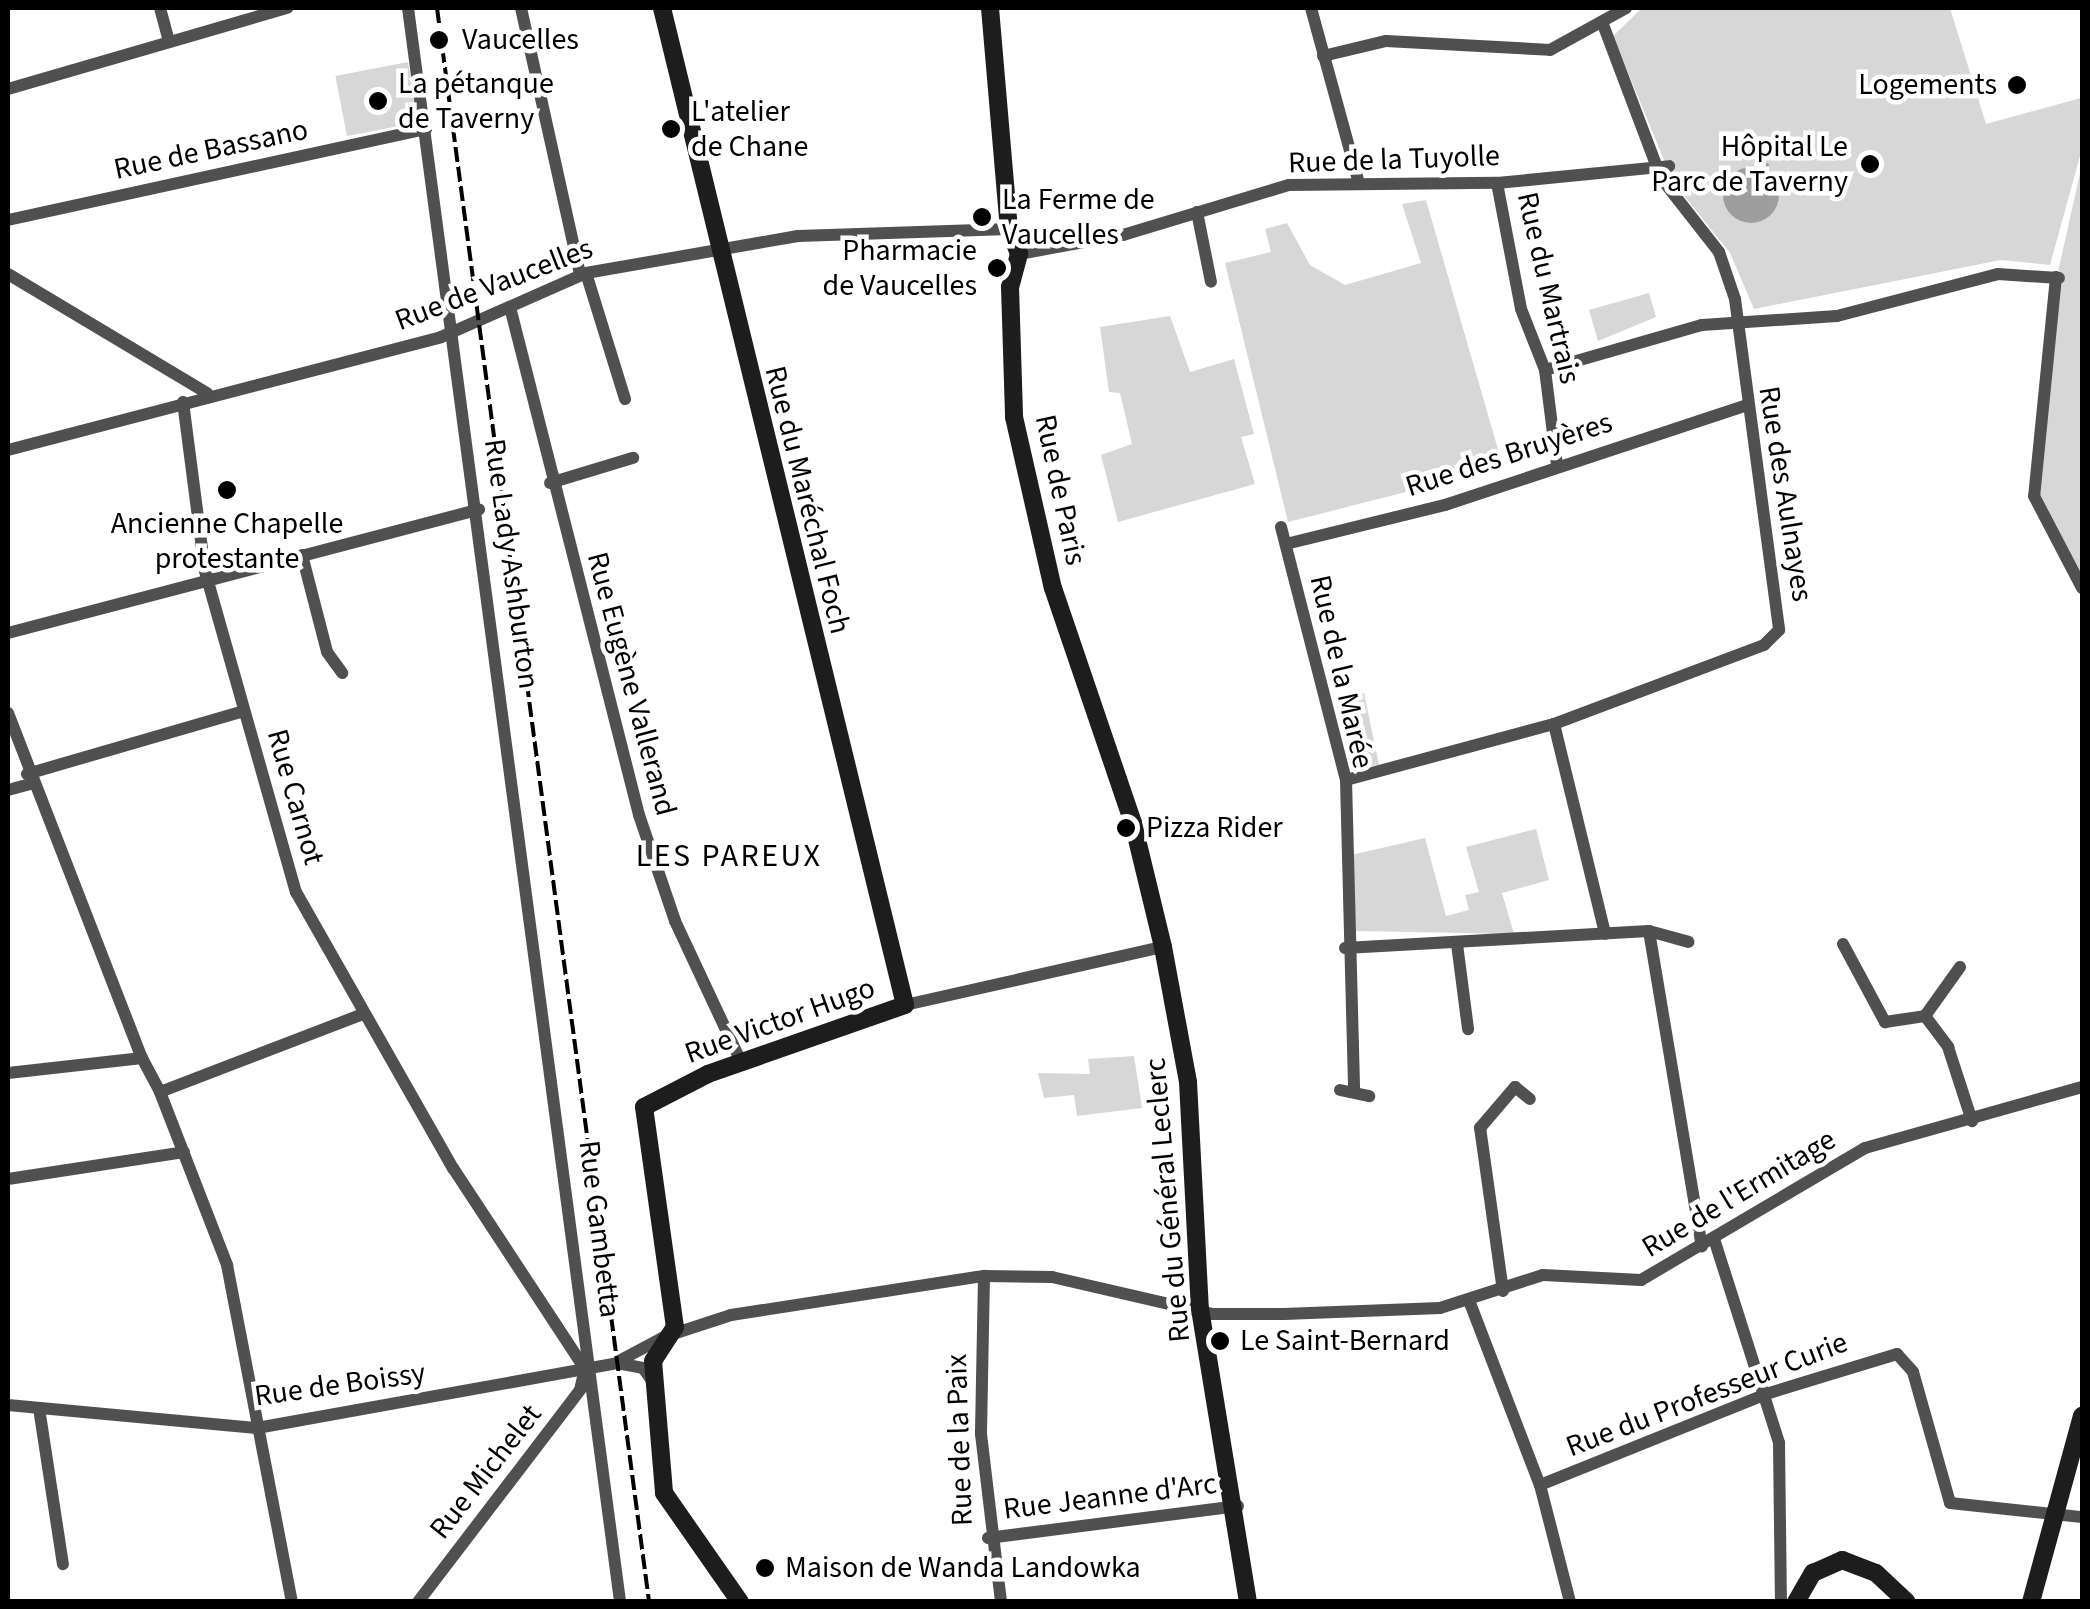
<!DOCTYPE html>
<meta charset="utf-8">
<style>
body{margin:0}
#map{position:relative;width:2090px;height:1609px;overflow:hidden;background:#fff;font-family:"Source Sans 3",sans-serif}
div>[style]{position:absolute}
.green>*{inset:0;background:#d7d7d7;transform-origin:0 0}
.water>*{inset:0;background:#9e9e9e}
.round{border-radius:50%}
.stream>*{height:4px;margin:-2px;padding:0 2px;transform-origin:2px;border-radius:2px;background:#9e9e9e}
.street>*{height:12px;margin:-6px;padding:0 6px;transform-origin:6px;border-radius:6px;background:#505050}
.secondary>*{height:18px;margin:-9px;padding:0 9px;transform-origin:9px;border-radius:9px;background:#1d1d1d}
.rail>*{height:4px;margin-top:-2px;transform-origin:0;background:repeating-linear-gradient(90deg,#000 0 15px,transparent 0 20px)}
.dots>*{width:28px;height:28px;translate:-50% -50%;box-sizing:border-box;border:5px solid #fff;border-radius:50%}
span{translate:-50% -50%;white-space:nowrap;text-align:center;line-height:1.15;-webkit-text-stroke:9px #fff;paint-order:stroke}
.poi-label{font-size:30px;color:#000}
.left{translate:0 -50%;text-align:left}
.right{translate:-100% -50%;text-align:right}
.street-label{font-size:30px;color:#000}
.neighbourhood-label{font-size:32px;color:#000;letter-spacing:2.5px}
.frame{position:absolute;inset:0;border:10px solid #000;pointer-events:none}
</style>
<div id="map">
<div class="green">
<i style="clip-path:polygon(1642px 8px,1950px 8px,1986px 124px,2081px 98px,2082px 8px,2082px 590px,2037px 508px,2054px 290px,2080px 173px,2080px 156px,2050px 265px,2001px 260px,1754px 309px,1730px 253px,1673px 182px,1613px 36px)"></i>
<i style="left:408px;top:62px;width:61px;height:74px;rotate:79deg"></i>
<i style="clip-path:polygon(1426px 200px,1499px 453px,1454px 465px,1457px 479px,1288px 522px,1225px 263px,1271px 252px,1265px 229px,1287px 223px,1310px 265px,1345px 285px,1421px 263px,1402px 204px)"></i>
<i style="clip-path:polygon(1649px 293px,1656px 317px,1598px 341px,1589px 310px)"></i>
<i style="clip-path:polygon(1170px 316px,1190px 372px,1234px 359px,1254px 434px,1241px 437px,1255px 484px,1118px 522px,1101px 455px,1132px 444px,1120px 393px,1109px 392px,1100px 327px)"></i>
<i style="clip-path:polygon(1364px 693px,1379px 765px,1353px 768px,1335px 700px)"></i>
<i style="clip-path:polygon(1536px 829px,1549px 880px,1502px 893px,1514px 934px,1356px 931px,1351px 855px,1425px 838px,1446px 916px,1469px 910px,1465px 895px,1479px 892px,1466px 847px)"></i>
<i style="clip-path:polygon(1134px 1056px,1142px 1108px,1077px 1116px,1074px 1095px,1044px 1098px,1038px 1073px,1090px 1074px,1088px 1059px)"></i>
</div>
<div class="water">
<i class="round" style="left:1723px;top:167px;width:56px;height:56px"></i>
</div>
<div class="stream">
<i style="left:1774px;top:158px;width:19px;rotate:-39deg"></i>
<i style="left:1761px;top:173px;width:10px;rotate:-53deg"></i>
</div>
<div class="street">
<i style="left:160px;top:8px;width:35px;rotate:75deg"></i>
<i style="left:408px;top:8px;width:1608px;rotate:82.42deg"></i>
<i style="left:521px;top:8px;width:272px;rotate:77.5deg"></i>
<i style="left:1311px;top:8px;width:181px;rotate:74.7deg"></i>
<i style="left:1604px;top:27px;width:161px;rotate:69.3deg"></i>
<i style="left:1661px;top:178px;width:94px;rotate:51.9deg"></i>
<i style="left:1719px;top:252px;width:50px;rotate:71.2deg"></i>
<i style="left:1735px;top:299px;width:334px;rotate:82.4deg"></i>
<i style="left:1779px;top:630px;width:21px;rotate:135deg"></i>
<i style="left:1764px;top:645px;width:224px;rotate:159.4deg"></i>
<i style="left:1554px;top:724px;width:216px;rotate:76.3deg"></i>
<i style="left:1323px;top:56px;width:65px;rotate:-13.4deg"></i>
<i style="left:1386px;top:41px;width:164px;rotate:3.1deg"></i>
<i style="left:1550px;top:50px;width:87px;rotate:-28.9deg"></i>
<i style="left:8px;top:89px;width:291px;rotate:-16.2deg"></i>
<i style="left:1497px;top:183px;width:128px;rotate:79.2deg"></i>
<i style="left:1521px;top:309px;width:66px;rotate:68.5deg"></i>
<i style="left:1545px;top:370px;width:96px;rotate:82.8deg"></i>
<i style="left:1197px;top:212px;width:71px;rotate:78.7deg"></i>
<i style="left:8px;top:220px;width:428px;rotate:-12.3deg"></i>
<i style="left:1019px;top:254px;width:106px;rotate:-10.4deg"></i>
<i style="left:1123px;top:235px;width:173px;rotate:-16.8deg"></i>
<i style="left:1289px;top:185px;width:208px;rotate:-0.6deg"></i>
<i style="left:1497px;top:183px;width:173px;rotate:-5.6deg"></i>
<i style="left:586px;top:273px;width:132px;rotate:72.8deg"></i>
<i style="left:8px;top:274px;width:232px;rotate:30.9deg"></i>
<i style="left:2056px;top:277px;width:220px;rotate:95.7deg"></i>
<i style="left:2034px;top:496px;width:104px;rotate:62.4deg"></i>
<i style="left:510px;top:307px;width:524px;rotate:75.75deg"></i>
<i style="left:639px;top:815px;width:112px;rotate:71.2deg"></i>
<i style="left:675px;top:921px;width:156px;rotate:64.9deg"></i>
<i style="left:1545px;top:370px;width:163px;rotate:-16deg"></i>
<i style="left:1702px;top:325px;width:135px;rotate:-3.8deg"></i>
<i style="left:1837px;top:316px;width:166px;rotate:-14.6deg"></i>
<i style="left:1998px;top:274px;width:61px;rotate:3.8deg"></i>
<i style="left:183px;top:402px;width:170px;rotate:82.6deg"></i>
<i style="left:205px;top:571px;width:334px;rotate:74.2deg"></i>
<i style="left:296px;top:892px;width:318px;rotate:60.4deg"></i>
<i style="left:453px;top:1168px;width:240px;rotate:56.7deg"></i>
<i style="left:8px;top:450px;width:448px;rotate:-14.6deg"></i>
<i style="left:441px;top:337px;width:158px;rotate:-23.8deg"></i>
<i style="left:586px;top:273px;width:215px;rotate:-9.9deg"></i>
<i style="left:798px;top:236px;width:211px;rotate:-1.9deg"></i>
<i style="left:550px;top:483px;width:87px;rotate:-16.8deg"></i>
<i style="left:1281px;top:527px;width:261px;rotate:75.6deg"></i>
<i style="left:1346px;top:780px;width:310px;rotate:88.5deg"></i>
<i style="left:1286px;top:544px;width:164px;rotate:-13.8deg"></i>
<i style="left:1445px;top:505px;width:316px;rotate:-18.3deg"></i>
<i style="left:302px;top:555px;width:100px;rotate:75.5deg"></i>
<i style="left:327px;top:652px;width:26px;rotate:54deg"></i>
<i style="left:8px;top:633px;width:487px;rotate:-14.7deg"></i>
<i style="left:8px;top:713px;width:370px;rotate:68.8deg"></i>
<i style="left:27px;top:774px;width:226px;rotate:-16.2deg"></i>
<i style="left:1346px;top:780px;width:215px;rotate:-15.1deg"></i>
<i style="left:8px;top:790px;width:24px;rotate:-15deg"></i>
<i style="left:1649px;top:931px;width:320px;rotate:80.5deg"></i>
<i style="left:1457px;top:944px;width:86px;rotate:82.6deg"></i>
<i style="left:1843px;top:944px;width:89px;rotate:61.7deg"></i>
<i style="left:1885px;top:1022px;width:40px;rotate:-8.5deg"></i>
<i style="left:1345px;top:948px;width:304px;rotate:-3.2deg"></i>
<i style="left:1649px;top:931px;width:41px;rotate:15.4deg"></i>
<i style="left:1960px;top:967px;width:60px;rotate:125.5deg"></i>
<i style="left:1925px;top:1016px;width:39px;rotate:53deg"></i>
<i style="left:1948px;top:1047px;width:78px;rotate:72deg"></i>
<i style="left:905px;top:1005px;width:264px;rotate:-12.7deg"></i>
<i style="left:8px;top:1073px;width:135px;rotate:-6.4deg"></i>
<i style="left:142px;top:1058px;width:38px;rotate:62deg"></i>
<i style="left:160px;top:1092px;width:215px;rotate:-21deg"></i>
<i style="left:1340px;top:1090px;width:30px;rotate:12deg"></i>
<i style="left:160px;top:1092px;width:186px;rotate:68.8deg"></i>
<i style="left:227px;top:1265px;width:343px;rotate:79.1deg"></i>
<i style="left:8px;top:1179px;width:178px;rotate:-8.7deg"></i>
<i style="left:1715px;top:1242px;width:211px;rotate:72.3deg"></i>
<i style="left:1779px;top:1443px;width:159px;rotate:89.3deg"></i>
<i style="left:984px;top:1276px;width:158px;rotate:91.1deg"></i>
<i style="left:981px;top:1434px;width:169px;rotate:83.2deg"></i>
<i style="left:1503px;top:1291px;width:165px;rotate:-98deg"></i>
<i style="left:1480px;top:1128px;width:54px;rotate:-49.5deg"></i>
<i style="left:1515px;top:1087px;width:19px;rotate:39deg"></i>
<i style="left:1470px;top:1303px;width:195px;rotate:69deg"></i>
<i style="left:1540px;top:1485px;width:121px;rotate:75.6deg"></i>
<i style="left:676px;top:1333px;width:58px;rotate:-18.1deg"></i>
<i style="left:731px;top:1315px;width:256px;rotate:-8.8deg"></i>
<i style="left:984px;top:1276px;width:68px;rotate:0.8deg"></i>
<i style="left:1052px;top:1277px;width:164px;rotate:13deg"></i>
<i style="left:1212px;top:1314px;width:72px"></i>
<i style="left:1284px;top:1314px;width:156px;rotate:-2.2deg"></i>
<i style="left:1440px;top:1308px;width:108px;rotate:-17.8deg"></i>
<i style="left:1543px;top:1275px;width:98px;rotate:2.9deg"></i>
<i style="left:1641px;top:1280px;width:260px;rotate:-30.5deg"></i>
<i style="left:1865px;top:1148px;width:225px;rotate:-15.7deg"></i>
<i style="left:619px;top:1361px;width:51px;rotate:-28.1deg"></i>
<i style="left:8px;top:1405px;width:250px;rotate:5.3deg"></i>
<i style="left:257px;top:1428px;width:366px;rotate:-10.2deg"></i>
<i style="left:617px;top:1363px;width:26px;rotate:11deg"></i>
<i style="left:643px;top:1368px;width:19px;rotate:54deg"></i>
<i style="left:39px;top:1408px;width:158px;rotate:81.3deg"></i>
<i style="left:1540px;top:1485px;width:244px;rotate:-21.9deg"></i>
<i style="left:1766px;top:1394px;width:137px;rotate:-17deg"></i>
<i style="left:1897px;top:1354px;width:24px;rotate:48deg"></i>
<i style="left:1913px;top:1372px;width:136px;rotate:74.2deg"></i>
<i style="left:1950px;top:1503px;width:133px;rotate:6.1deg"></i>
<i style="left:988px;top:1538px;width:252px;rotate:-7.3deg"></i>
<i style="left:418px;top:1602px;width:267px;rotate:-52.6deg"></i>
<i style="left:580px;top:1390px;width:22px;rotate:-77deg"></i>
</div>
<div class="secondary">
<i style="left:662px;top:8px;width:1026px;rotate:76.3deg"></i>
<i style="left:905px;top:1005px;width:209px;rotate:160.7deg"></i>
<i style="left:708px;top:1074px;width:72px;rotate:152.7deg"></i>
<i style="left:644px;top:1107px;width:222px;rotate:82deg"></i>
<i style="left:675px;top:1327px;width:40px;rotate:122.9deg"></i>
<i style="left:653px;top:1361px;width:132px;rotate:85.2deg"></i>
<i style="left:664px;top:1493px;width:133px;rotate:55.1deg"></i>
<i style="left:990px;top:8px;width:222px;rotate:85.1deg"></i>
<i style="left:1009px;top:229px;width:27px;rotate:68deg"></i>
<i style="left:1019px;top:254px;width:34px;rotate:105deg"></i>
<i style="left:1010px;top:287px;width:130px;rotate:88.2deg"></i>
<i style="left:1014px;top:417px;width:175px;rotate:77.2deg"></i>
<i style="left:1053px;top:588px;width:248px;rotate:71.2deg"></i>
<i style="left:1133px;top:823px;width:128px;rotate:76.4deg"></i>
<i style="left:1163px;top:947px;width:137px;rotate:79.5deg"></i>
<i style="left:1188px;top:1082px;width:227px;rotate:87deg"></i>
<i style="left:1200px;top:1309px;width:297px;rotate:80.7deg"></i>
<i style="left:1796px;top:1602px;width:34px;rotate:-60deg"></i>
<i style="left:1813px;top:1573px;width:32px;rotate:-24deg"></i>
<i style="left:1842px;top:1560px;width:36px;rotate:21deg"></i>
<i style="left:1876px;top:1573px;width:42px;rotate:43.1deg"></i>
<i style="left:2031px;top:1602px;width:193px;rotate:-74.7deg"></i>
</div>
<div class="rail">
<i style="left:437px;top:8px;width:1608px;rotate:82.42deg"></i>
</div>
<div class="dots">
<i style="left:439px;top:40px;background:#000"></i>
<i style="left:2017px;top:85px;background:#000"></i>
<i style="left:378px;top:101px;background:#000"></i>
<i style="left:671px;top:129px;background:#000"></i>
<i style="left:1870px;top:164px;background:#000"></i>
<i style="left:982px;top:217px;background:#000"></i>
<i style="left:997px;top:268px;background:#000"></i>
<i style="left:227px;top:490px;background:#000"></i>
<i style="left:1126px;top:828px;background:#000"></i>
<i style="left:1220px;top:1341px;background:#000"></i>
<i style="left:765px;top:1568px;background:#000"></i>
</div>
<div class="poi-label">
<span class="left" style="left:462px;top:40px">Vaucelles</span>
<span class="left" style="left:398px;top:101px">La pétanque<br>de Taverny</span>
<span class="right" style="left:1997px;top:85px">Logements</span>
<span class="left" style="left:691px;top:129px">L'atelier<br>de Chane</span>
<span class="right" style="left:1848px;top:164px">Hôpital Le<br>Parc de Taverny</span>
<span class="left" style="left:1002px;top:217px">La Ferme de<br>Vaucelles</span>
<span class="right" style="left:977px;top:268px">Pharmacie<br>de Vaucelles</span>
<span style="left:227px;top:541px">Ancienne Chapelle<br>protestante</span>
<span class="left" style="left:1146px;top:828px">Pizza Rider</span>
<span class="left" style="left:1240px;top:1341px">Le Saint-Bernard</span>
<span class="left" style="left:785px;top:1568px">Maison de Wanda Landowka</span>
</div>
<div class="street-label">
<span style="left:211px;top:150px;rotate:-12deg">Rue de Bassano</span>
<span style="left:1394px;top:160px;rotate:-2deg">Rue de la Tuyolle</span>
<span style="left:494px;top:285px;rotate:-21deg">Rue de Vaucelles</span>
<span style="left:1548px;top:288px;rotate:77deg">Rue du Martrais</span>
<span style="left:1509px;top:455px;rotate:-18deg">Rue des Bruyères</span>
<span style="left:1060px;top:490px;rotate:78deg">Rue de Paris</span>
<span style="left:1785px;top:494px;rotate:81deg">Rue des Aulnayes</span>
<span style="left:807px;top:500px;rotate:76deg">Rue du Maréchal Foch</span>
<span style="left:511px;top:564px;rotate:82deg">Rue Lady Ashburton</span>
<span style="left:1341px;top:672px;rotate:77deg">Rue de la Marée</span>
<span style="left:631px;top:684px;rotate:75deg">Rue Eugène Vallerand</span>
<span style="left:295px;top:797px;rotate:74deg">Rue Carnot</span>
<span style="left:780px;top:1021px;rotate:-20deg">Rue Victor Hugo</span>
<span style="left:1739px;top:1194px;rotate:-31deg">Rue de l'Ermitage</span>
<span style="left:1168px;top:1200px;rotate:-95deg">Rue du Général Leclerc</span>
<span style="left:599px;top:1229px;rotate:83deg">Rue Gambetta</span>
<span style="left:340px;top:1385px;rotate:-8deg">Rue de Boissy</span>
<span style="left:1707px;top:1395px;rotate:-21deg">Rue du Professeur Curie</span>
<span style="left:960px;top:1440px;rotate:-92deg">Rue de la Paix</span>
<span style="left:486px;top:1472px;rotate:-52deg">Rue Michelet</span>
<span style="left:1110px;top:1497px;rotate:-7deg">Rue Jeanne d'Arc</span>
</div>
<div class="neighbourhood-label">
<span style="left:729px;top:856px">LES PAREUX</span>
</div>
<div class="frame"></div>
</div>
